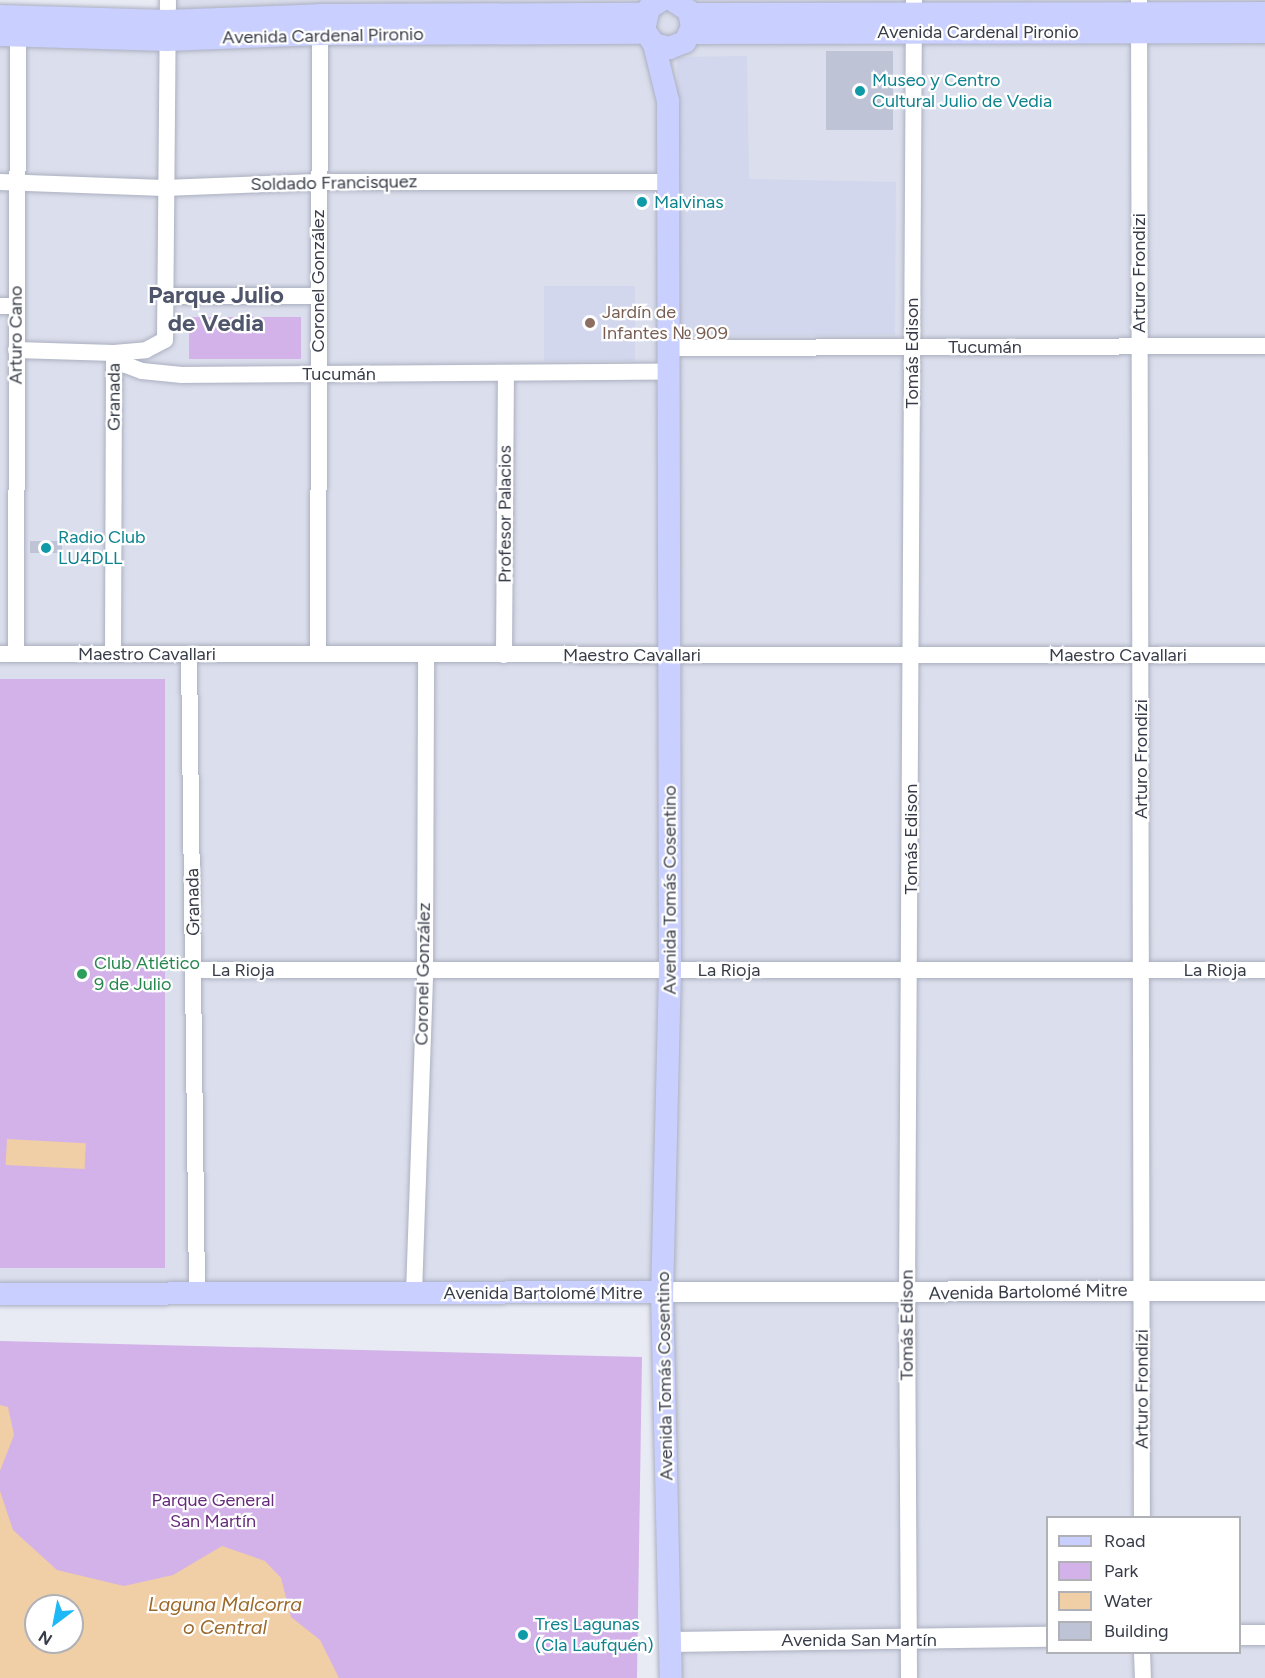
<!DOCTYPE html>
<meta charset="utf-8">
<style>
body{margin:0}
#map{position:relative;width:1265px;height:1678px;overflow:hidden;background:#e9ebf4;font-family:Figtree,sans-serif}
div>[style]{position:absolute}
.residential>*{inset:0;background:#dbdeec}
.education>*{inset:0;background:#d3d7ed;transform-origin:0 0}
.green>*{inset:0;background:#d2b2e8;transform-origin:0 0}
.water>*{inset:0;background:#f0cea6;transform-origin:0 0}
.building>*{inset:0;background:#bec4d6;transform-origin:0 0}
.roads{filter:drop-shadow(0 0 2px #abb0c0) drop-shadow(0 0 2px #abb0c0)}
.minor>*{height:16px;margin:-8px;padding:0 8px;transform-origin:8px;border-radius:8px;background:#fff}
.tertiary>*{height:20px;margin:-10px;padding:0 10px;transform-origin:10px;border-radius:10px;background:#fff}
.secondary>*{height:22px;margin:-11px;padding:0 11px;transform-origin:11px;border-radius:11px;background:#c9cffe}
.dots>*{width:16px;height:16px;translate:-50% -50%;box-sizing:border-box;border:3px solid #fff;border-radius:50%}
span{translate:-50% -50%;white-space:nowrap;text-align:center;line-height:1.15;-webkit-text-stroke:4.5px #fff;paint-order:stroke}
.street-label{font-size:18px;color:#373c48}
.culture-label{font-size:18px;color:#0d838f}
.left{translate:0 -50%;text-align:left}
.education-label{font-size:18px;color:#785e54}
.leisure-label{font-size:18px;color:#27864d}
.park-label{font-size:18px;color:#662a7a}
.water-label{font-size:20px;color:#9b692c;font-style:italic}
.district-label{font-size:24px;color:#4f566b;font-weight:700}
.legend{position:absolute;left:1046px;top:1516px;width:195px;height:138px;box-sizing:border-box;background:#fff;border:2px solid #afb1b6;margin:0;padding:8px 10px;list-style:none;font-size:18px;color:#373c48}
.legend li{display:flex;align-items:center;gap:12px;height:30px}
.legend b{width:30px;border:2px solid #afb1b6}
.north{position:absolute;left:24px;top:1594px;width:60px;height:60px;box-sizing:border-box;background:#fff;border:2px solid #afb1b6;border-radius:50%;rotate:212deg;font-size:16px;font-weight:700;line-height:24px;text-align:center;color:#373c48}
.north::after{content:'';display:block;margin:auto;width:21px;height:27px;background:#1db9f7;clip-path:polygon(50% 0,100% 100%,50% 72%,0 100%)}
</style>
<div id="map">
<div class="residential">
<i style="clip-path:polygon(evenodd,168px 0,1265px 0,1265px 1678px,671px 1678px,662px 1293px,0 1294px,0 35px,166px 40px,168px 0,1048px 1518px,1240px 1518px,1240px 1652px,1048px 1652px,1048px 1518px)"></i>
</div>
<div class="education">
<i style="clip-path:polygon(747px 56px,749px 179px,896px 182px,895px 335px,679px 337px,677px 57px)"></i>
<i style="left:544px;top:286px;width:91px;height:75px"></i>
</div>
<div class="green">
<i style="left:189px;top:317px;width:112px;height:42px"></i>
<i style="left:0;top:679px;width:165px;height:589px"></i>
<i style="clip-path:polygon(evenodd,0 1341px,642px 1357px,637px 1678px,0 1678px,0 1341px,36px 1606px,72px 1606px,72px 1642px,36px 1642px,36px 1606px)"></i>
</div>
<div class="water">
<i style="left:7px;top:1139px;width:79px;height:26px;rotate:3deg"></i>
<i style="clip-path:polygon(0 1405px,8px 1407px,14px 1435px,0 1471px)"></i>
<i style="clip-path:polygon(evenodd,0 1491px,13px 1530px,57px 1570px,124px 1586px,173px 1575px,222px 1546px,265px 1561px,281px 1578px,291px 1617px,320px 1640px,339px 1678px,0 1678px,0 1491px,36px 1606px,72px 1606px,72px 1642px,36px 1642px,36px 1606px)"></i>
</div>
<div class="building">
<i style="left:893px;top:51px;width:79px;height:67px;rotate:90deg"></i>
<i style="left:62px;top:541px;width:12px;height:32px;rotate:90deg"></i>
</div>
<div class="roads">
<div class="minor">
<i style="left:1139px;top:0;width:1518px;rotate:89.89deg"></i>
<i style="left:0;top:182px;width:164px;rotate:2.1deg"></i>
<i style="left:164px;top:188px;width:154px;rotate:-2.2deg"></i>
<i style="left:318px;top:182px;width:350px"></i>
<i style="left:165px;top:296px;width:153px"></i>
<i style="left:0;top:306px;width:16px"></i>
<i style="left:668px;top:348px;width:597px;rotate:-0.19deg"></i>
<i style="left:16px;top:350px;width:98px;rotate:1.8deg"></i>
<i style="left:114px;top:353px;width:32px;rotate:-5deg"></i>
<i style="left:146px;top:350px;width:21px;rotate:-28deg"></i>
<i style="left:165px;top:340px;width:340px;rotate:-89.5deg"></i>
<i style="left:114px;top:353px;width:17px;rotate:45deg"></i>
<i style="left:126px;top:365px;width:17px;rotate:21deg"></i>
<i style="left:142px;top:371px;width:40px;rotate:5.7deg"></i>
<i style="left:182px;top:375px;width:486px;rotate:-0.4deg"></i>
<i style="left:0;top:654px;width:1265px;rotate:0.05deg"></i>
<i style="left:16px;top:654px;width:629px;rotate:-89.82deg"></i>
<i style="left:113px;top:654px;width:301px;rotate:-89.8deg"></i>
<i style="left:189px;top:654px;width:640px;rotate:89.28deg"></i>
<i style="left:318px;top:654px;width:632px;rotate:-89.82deg"></i>
<i style="left:504px;top:655px;width:282px;rotate:-89.6deg"></i>
<i style="left:194px;top:970px;width:1071px"></i>
<i style="left:414px;top:1293px;width:323px;rotate:-88deg"></i>
<i style="left:425px;top:970px;width:315px;rotate:-89.8deg"></i>
<i style="left:1142px;top:1652px;width:26px;rotate:88deg"></i>
<i style="left:909px;top:1678px;width:385px;rotate:-90.3deg"></i>
<i style="left:907px;top:1293px;width:1293px;rotate:-89.69deg"></i>
</div>
<div class="tertiary">
<i style="left:662px;top:1292px;width:603px;rotate:-0.1deg"></i>
<i style="left:1240px;top:1635px;width:25px"></i>
<i style="left:671px;top:1642px;width:377px;rotate:-0.8deg"></i>
</div>
<div class="secondary">
<i style="left:662px;top:0;width:15px;rotate:148deg"></i>
<i style="left:649px;top:8px;width:23px;rotate:103deg"></i>
<i style="left:644px;top:30px;width:17px;rotate:54deg"></i>
<i style="left:654px;top:44px;width:16px;rotate:15deg"></i>
<i style="left:669px;top:48px;width:17px;rotate:-21deg"></i>
<i style="left:685px;top:42px;width:17px;rotate:-65deg"></i>
<i style="left:692px;top:27px;width:16px;rotate:-101deg"></i>
<i style="left:689px;top:11px;width:20px;rotate:-147deg"></i>
<i style="left:690px;top:14px;width:575px;rotate:-0.1deg"></i>
<i style="left:0;top:16px;width:167px;rotate:1.7deg"></i>
<i style="left:167px;top:21px;width:153px;rotate:-2.2deg"></i>
<i style="left:320px;top:15px;width:326px;rotate:-0.2deg"></i>
<i style="left:690px;top:33px;width:575px;rotate:-0.1deg"></i>
<i style="left:0;top:35px;width:167px;rotate:1.7deg"></i>
<i style="left:167px;top:40px;width:153px;rotate:-2.2deg"></i>
<i style="left:320px;top:34px;width:325px;rotate:-0.2deg"></i>
<i style="left:654px;top:44px;width:59px;rotate:76.2deg"></i>
<i style="left:668px;top:101px;width:869px;rotate:89.87deg"></i>
<i style="left:670px;top:970px;width:322px;rotate:91.4deg"></i>
<i style="left:662px;top:1292px;width:386px;rotate:88.7deg"></i>
<i style="left:0;top:1294px;width:662px;rotate:-0.17deg"></i>
</div>
</div>
<div class="dots">
<i style="left:860px;top:91px;background:#0f9aa8"></i>
<i style="left:642px;top:202px;background:#0f9aa8"></i>
<i style="left:590px;top:323px;background:#8d6e63"></i>
<i style="left:46px;top:548px;background:#0f9aa8"></i>
<i style="left:82px;top:974px;background:#2e9e5b"></i>
<i style="left:523px;top:1635px;background:#0f9aa8"></i>
</div>
<div class="street-label">
<span style="left:978px;top:32px">Avenida Cardenal Pironio</span>
<span style="left:323px;top:36px;rotate:-1deg">Avenida Cardenal Pironio</span>
<span style="left:334px;top:183px;rotate:-1deg">Soldado Francisquez</span>
<span style="left:1139px;top:273px;rotate:-90deg">Arturo Frondizi</span>
<span style="left:318px;top:281px;rotate:-90deg">Coronel González</span>
<span style="left:16px;top:335px;rotate:-90deg">Arturo Cano</span>
<span style="left:985px;top:347px">Tucumán</span>
<span style="left:912px;top:353px;rotate:-90deg">Tomás Edison</span>
<span style="left:339px;top:374px">Tucumán</span>
<span style="left:114px;top:397px;rotate:-90deg">Granada</span>
<span style="left:505px;top:514px;rotate:-90deg">Profesor Palacios</span>
<span style="left:147px;top:654px">Maestro Cavallari</span>
<span style="left:632px;top:655px">Maestro Cavallari</span>
<span style="left:1118px;top:655px">Maestro Cavallari</span>
<span style="left:1141px;top:759px;rotate:-90deg">Arturo Frondizi</span>
<span style="left:911px;top:839px;rotate:-90deg">Tomás Edison</span>
<span style="left:670px;top:890px;rotate:-90deg">Avenida Tomás Cosentino</span>
<span style="left:193px;top:902px;rotate:-91deg">Granada</span>
<span style="left:243px;top:970px">La Rioja</span>
<span style="left:729px;top:970px">La Rioja</span>
<span style="left:1215px;top:970px">La Rioja</span>
<span style="left:423px;top:974px;rotate:-89deg">Coronel González</span>
<span style="left:1028px;top:1292px;rotate:-1deg">Avenida Bartolomé Mitre</span>
<span style="left:543px;top:1293px">Avenida Bartolomé Mitre</span>
<span style="left:907px;top:1325px;rotate:-90deg">Tomás Edison</span>
<span style="left:665px;top:1376px;rotate:-91deg">Avenida Tomás Cosentino</span>
<span style="left:1142px;top:1389px;rotate:-90deg">Arturo Frondizi</span>
<span style="left:859px;top:1640px">Avenida San Martín</span>
</div>
<div class="culture-label">
<span class="left" style="left:872px;top:91px">Museo y Centro<br>Cultural Julio de Vedia</span>
<span class="left" style="left:654px;top:202px">Malvinas</span>
<span class="left" style="left:58px;top:548px">Radio Club<br>LU4DLL</span>
<span class="left" style="left:535px;top:1635px">Tres Lagunas<br>(Cla Laufquén)</span>
</div>
<div class="education-label">
<span class="left" style="left:602px;top:323px">Jardín de<br>Infantes № 909</span>
</div>
<div class="leisure-label">
<span class="left" style="left:94px;top:974px">Club Atlético<br>9 de Julio</span>
</div>
<div class="park-label">
<span style="left:213px;top:1511px">Parque General<br>San Martín</span>
</div>
<div class="water-label">
<span style="left:225px;top:1616px">Laguna Malcorra<br>o Central</span>
</div>
<div class="district-label">
<span style="left:216px;top:309px">Parque Julio<br>de Vedia</span>
</div>
<ul class="legend">
<li><b style="height:8px;background:#c9cffe"></b>Road</li>
<li><b style="height:16px;background:#d2b2e8"></b>Park</li>
<li><b style="height:16px;background:#f0cea6"></b>Water</li>
<li><b style="height:16px;background:#bec4d6"></b>Building</li>
</ul>
<div class="north">N</div>
</div>
